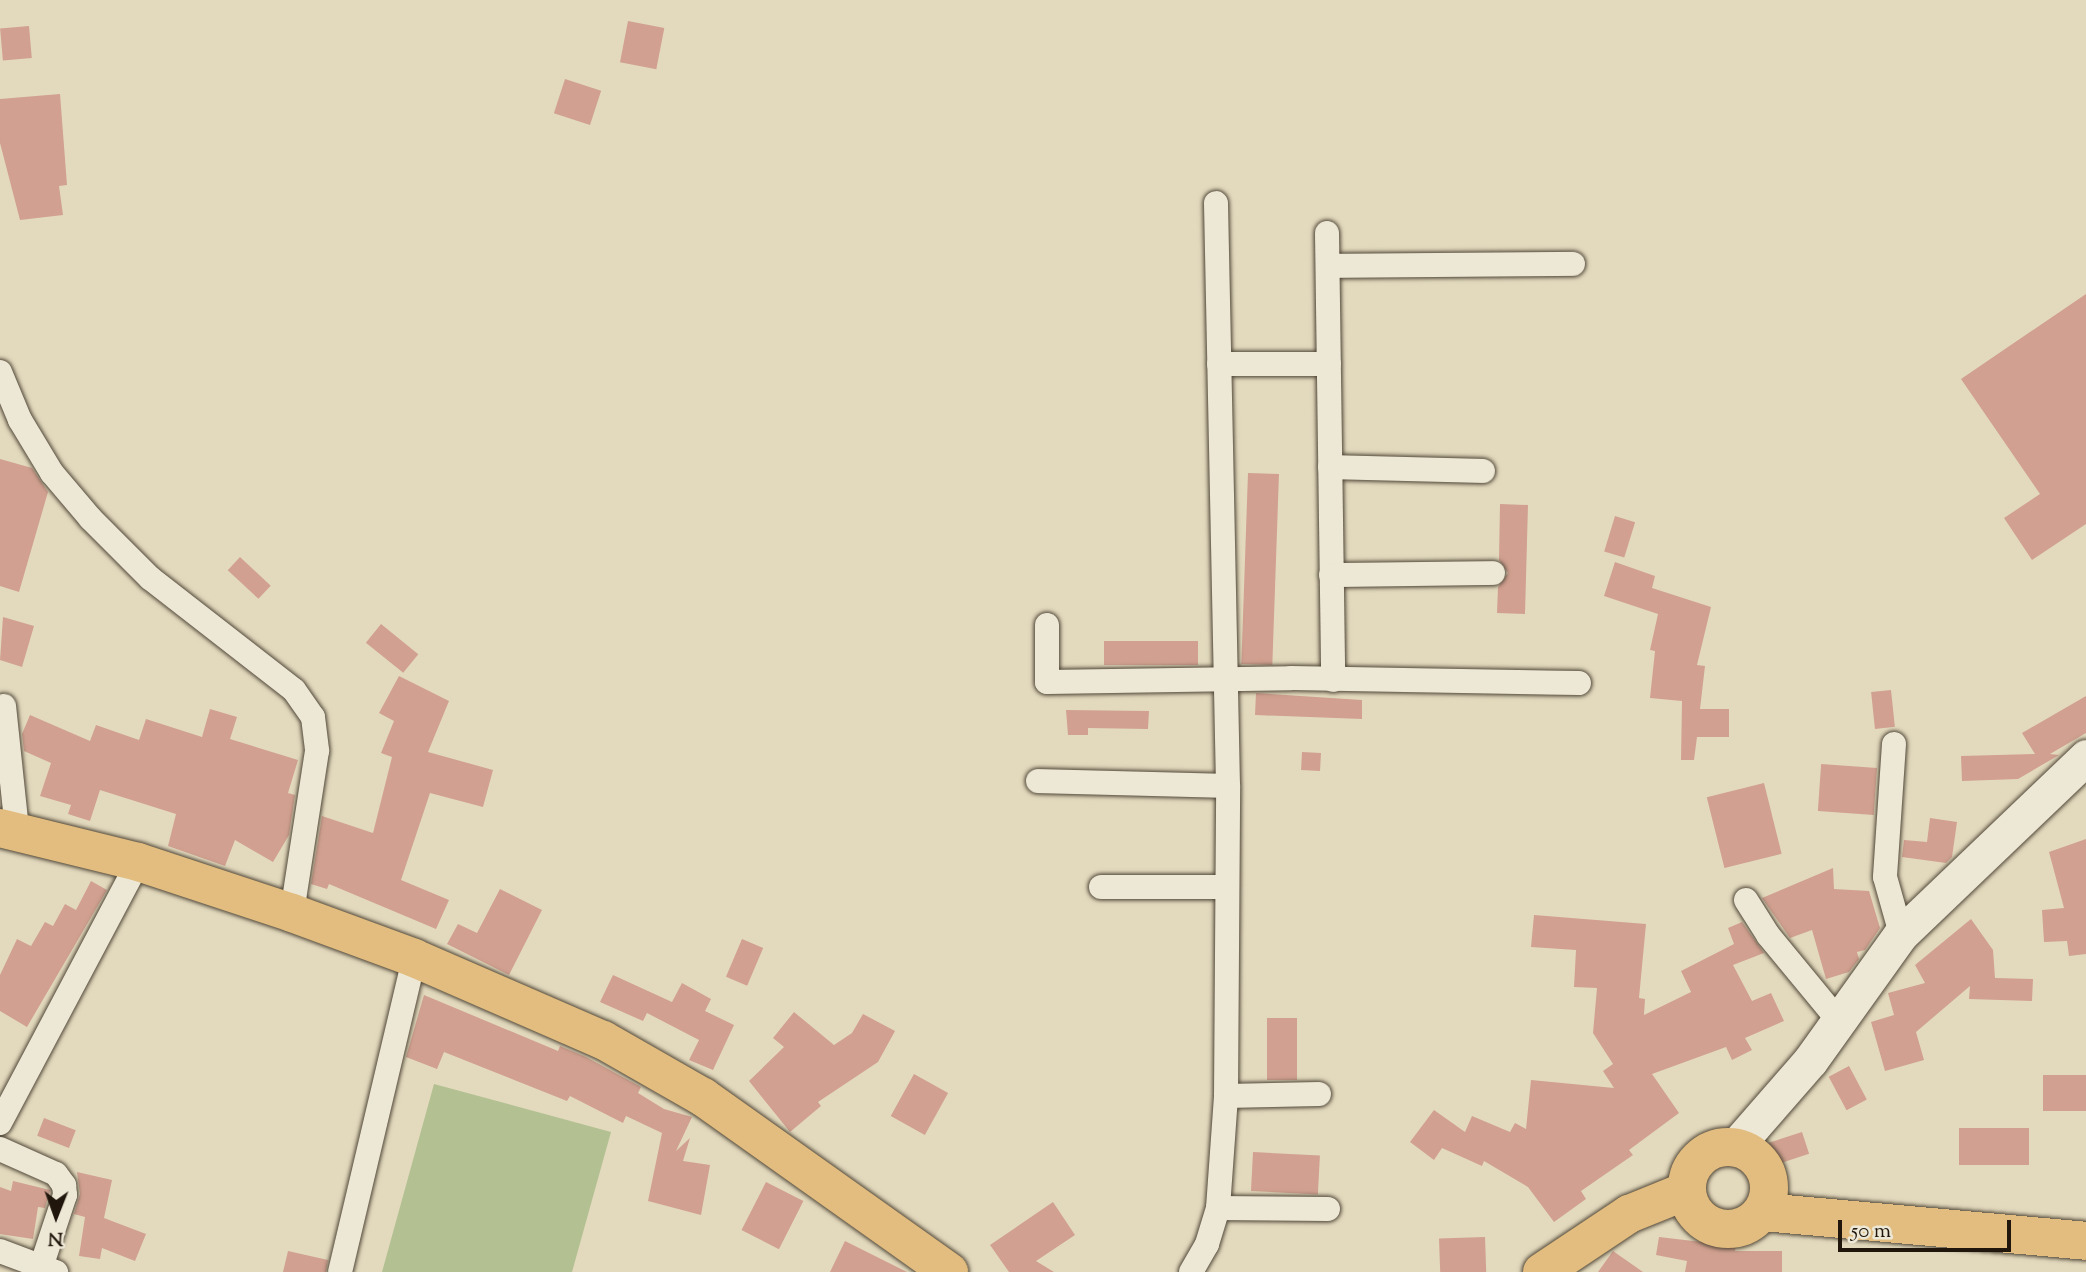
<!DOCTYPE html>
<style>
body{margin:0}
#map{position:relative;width:2086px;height:1272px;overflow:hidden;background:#e3dabe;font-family:"Sorts Mill Goudy",serif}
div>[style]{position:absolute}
.green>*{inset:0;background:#b3c092}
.building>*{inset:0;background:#d1a090;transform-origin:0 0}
.roads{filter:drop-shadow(0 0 2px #514738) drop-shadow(0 0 2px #514738)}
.street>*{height:24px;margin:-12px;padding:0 12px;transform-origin:12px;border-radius:12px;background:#ede7d5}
.secondary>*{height:35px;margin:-17.5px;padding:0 17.5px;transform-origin:17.5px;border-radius:17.5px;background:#ede7d5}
.primary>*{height:38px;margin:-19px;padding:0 19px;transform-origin:19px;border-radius:19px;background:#e2bd7f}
.primary>.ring{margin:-19px;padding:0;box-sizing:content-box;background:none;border:38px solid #e2bd7f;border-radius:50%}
span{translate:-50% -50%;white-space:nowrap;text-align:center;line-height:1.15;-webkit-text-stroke:5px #ede7d5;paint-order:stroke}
.north{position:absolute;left:21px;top:1181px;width:70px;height:70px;-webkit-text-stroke:5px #ede7d5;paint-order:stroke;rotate:181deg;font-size:19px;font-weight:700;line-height:28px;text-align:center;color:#20160c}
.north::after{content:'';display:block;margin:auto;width:24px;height:32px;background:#20160c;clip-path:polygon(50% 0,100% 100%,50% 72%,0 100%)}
.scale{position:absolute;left:1838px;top:1220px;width:173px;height:32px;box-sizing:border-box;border:4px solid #20160c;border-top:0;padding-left:9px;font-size:21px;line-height:24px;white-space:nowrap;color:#20160c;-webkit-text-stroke:5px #ede7d5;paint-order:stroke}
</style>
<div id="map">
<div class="green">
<i style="clip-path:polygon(434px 1084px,611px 1132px,572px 1272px,382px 1272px)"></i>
</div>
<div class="building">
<i style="left:628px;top:21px;width:37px;height:42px;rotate:11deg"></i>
<i style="left:29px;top:26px;width:32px;height:29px;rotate:85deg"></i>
<i style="left:565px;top:79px;width:38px;height:36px;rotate:18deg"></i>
<i style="clip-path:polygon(60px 94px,67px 185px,59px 186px,63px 215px,20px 220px,0 143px,0 99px)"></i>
<i style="clip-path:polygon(2086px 294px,2086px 524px,2032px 560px,2004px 518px,2040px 494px,1961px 379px)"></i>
<i style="clip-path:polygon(0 459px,32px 468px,48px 492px,19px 592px,0 586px)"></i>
<i style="left:1248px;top:473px;width:31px;height:191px;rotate:2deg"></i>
<i style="clip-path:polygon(1500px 504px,1528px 505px,1525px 614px,1497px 613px,1498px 587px,1508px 573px,1499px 560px)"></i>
<i style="left:1615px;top:516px;width:21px;height:37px;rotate:17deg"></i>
<i style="left:240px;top:557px;width:42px;height:18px;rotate:43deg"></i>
<i style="clip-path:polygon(1615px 562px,1655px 576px,1652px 588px,1711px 607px,1697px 665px,1705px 666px,1700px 709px,1729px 709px,1729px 737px,1697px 737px,1694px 760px,1681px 760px,1682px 701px,1650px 698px,1655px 651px,1650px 650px,1658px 614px,1604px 596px)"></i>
<i style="clip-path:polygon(3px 617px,34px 626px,22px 667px,0 660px)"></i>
<i style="left:381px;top:624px;width:48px;height:24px;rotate:39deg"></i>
<i style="left:1198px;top:641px;width:24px;height:94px;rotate:90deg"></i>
<i style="clip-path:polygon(399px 676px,449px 701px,428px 752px,493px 770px,483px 807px,430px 793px,401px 880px,449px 900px,436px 929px,329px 884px,327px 889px,311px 884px,322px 816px,373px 833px,392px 757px,381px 753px,394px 721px,379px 713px)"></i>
<i style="left:1891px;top:690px;width:37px;height:20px;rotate:84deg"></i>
<i style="clip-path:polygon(1256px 693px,1362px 700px,1362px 719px,1255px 715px)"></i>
<i style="clip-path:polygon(2086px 696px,2086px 733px,2050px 754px,2059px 755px,2018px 779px,1962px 781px,1961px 756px,2035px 754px,2022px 733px)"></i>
<i style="clip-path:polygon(210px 709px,237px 717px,230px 739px,298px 760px,288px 793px,295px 795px,289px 835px,273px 862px,235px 840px,225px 866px,168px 846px,176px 814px,100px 790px,90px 821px,68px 814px,71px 805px,40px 796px,51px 763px,24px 751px,22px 734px,30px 715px,90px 741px,96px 725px,139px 740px,146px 719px,202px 737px)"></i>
<i style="clip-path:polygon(1066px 710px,1149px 711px,1148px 729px,1088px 728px,1088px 735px,1068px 735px)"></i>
<i style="left:1302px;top:752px;width:19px;height:18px;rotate:3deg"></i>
<i style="left:1877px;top:768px;width:47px;height:56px;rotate:94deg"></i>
<i style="left:1764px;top:783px;width:73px;height:59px;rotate:76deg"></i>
<i style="clip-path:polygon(1930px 818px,1957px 822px,1952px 857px,1946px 863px,1902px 857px,1904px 840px,1927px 842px)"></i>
<i style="clip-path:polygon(2086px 839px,2086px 954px,2069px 956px,2067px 941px,2044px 942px,2042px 910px,2064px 908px,2049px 852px)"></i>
<i style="clip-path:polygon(1833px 868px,1834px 889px,1869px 891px,1880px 928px,1865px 950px,1857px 952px,1859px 959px,1849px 972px,1826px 979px,1812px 930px,1790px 938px,1762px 898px)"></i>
<i style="clip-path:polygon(91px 881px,107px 890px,27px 1027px,0 1011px,0 975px,17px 939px,31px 946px,45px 922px,53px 926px,65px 904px,76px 910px)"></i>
<i style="clip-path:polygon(500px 889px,542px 910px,509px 975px,447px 944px,458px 924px,477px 933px)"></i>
<i style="clip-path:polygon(1534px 915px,1646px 924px,1639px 998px,1645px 999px,1644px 1015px,1691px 992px,1681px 971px,1734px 944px,1728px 928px,1742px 922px,1764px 953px,1733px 965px,1752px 1001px,1771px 993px,1784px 1021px,1745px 1038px,1752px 1050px,1732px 1060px,1726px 1047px,1652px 1074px,1679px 1113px,1629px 1150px,1633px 1155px,1581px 1191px,1586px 1199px,1554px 1222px,1528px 1187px,1484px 1161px,1482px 1166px,1442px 1148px,1434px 1160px,1410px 1142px,1434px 1110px,1465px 1132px,1472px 1116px,1510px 1132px,1515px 1123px,1526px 1129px,1531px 1080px,1614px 1088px,1603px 1071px,1613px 1064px,1593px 1033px,1597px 988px,1574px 987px,1576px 950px,1531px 947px)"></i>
<i style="clip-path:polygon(1971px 919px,1993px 950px,1995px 978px,2033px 979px,2032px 1001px,1969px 999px,1970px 986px,1916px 1032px,1924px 1060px,1885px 1071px,1871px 1022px,1894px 1015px,1888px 993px,1925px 983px,1915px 965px)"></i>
<i style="left:742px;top:939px;width:23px;height:41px;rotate:23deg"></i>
<i style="clip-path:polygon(613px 975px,672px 1002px,682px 983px,711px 999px,705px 1011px,734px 1025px,713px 1070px,689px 1060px,699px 1040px,647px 1013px,643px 1021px,600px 1002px)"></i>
<i style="clip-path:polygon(424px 995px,558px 1051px,560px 1046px,586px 1057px,641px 1087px,638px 1093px,664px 1109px,692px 1117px,676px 1151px,690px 1138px,683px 1161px,710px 1165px,701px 1215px,648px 1201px,662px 1133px,626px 1116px,623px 1123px,570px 1096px,567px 1101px,444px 1052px,437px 1069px,406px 1057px)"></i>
<i style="clip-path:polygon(794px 1012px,834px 1045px,852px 1033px,863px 1014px,895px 1031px,878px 1062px,818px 1102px,821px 1106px,790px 1132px,749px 1081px,784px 1047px,773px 1038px)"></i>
<i style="left:1267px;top:1018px;width:30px;height:62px"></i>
<i style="left:1849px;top:1066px;width:38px;height:23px;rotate:62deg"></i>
<i style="left:914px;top:1074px;width:39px;height:48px;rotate:29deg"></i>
<i style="left:2086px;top:1075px;width:36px;height:43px;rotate:90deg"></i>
<i style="left:44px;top:1118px;width:34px;height:19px;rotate:21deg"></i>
<i style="left:2029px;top:1128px;width:37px;height:70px;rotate:90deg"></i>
<i style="left:1802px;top:1132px;width:23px;height:35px;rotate:72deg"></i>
<i style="left:1253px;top:1152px;width:67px;height:39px;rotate:3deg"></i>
<i style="clip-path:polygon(77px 1172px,112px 1180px,104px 1218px,146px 1234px,135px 1261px,102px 1248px,100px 1259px,79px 1256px,85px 1217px,74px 1214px,80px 1194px)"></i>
<i style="clip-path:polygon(13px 1181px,50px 1190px,45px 1208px,38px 1207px,33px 1239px,0 1234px,0 1187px,11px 1191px)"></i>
<i style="left:766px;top:1182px;width:42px;height:54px;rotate:27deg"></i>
<i style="clip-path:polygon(1053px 1202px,1075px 1235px,1036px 1261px,1054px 1272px,1009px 1272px,990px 1245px)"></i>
<i style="left:1485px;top:1237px;width:35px;height:46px;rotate:88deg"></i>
<i style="clip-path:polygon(1659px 1237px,1736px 1246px,1735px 1251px,1782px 1251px,1782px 1272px,1685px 1272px,1687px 1261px,1656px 1255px)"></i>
<i style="clip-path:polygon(845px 1241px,907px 1272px,830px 1272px)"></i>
<i style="clip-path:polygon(288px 1251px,328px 1260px,326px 1272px,283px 1272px)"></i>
<i style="clip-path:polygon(1613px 1251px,1643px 1272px,1598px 1272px)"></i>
</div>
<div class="roads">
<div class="street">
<i style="left:1327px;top:233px;width:447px;rotate:89.2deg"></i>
<i style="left:1328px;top:266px;width:245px;rotate:-0.5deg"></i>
<i style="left:1219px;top:364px;width:110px"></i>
<i style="left:0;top:372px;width:52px;rotate:67.4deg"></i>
<i style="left:20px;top:420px;width:62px;rotate:58.9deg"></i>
<i style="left:52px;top:473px;width:60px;rotate:49.7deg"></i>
<i style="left:91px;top:519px;width:83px;rotate:45deg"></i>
<i style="left:150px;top:578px;width:182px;rotate:37.9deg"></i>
<i style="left:294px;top:690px;width:33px;rotate:55deg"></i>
<i style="left:313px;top:717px;width:34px;rotate:83deg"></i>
<i style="left:317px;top:751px;width:164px;rotate:98.8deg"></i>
<i style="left:1330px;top:467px;width:153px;rotate:1.5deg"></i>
<i style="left:1331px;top:575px;width:162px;rotate:-0.7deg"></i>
<i style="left:1047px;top:625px;width:57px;rotate:90deg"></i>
<i style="left:1047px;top:682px;width:244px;rotate:-0.9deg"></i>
<i style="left:1291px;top:678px;width:288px;rotate:1deg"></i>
<i style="left:4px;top:706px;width:124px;rotate:84deg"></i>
<i style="left:1894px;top:744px;width:133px;rotate:93.9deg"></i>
<i style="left:1885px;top:877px;width:59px;rotate:74.3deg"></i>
<i style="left:1038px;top:781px;width:190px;rotate:1.5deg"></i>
<i style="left:1101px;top:887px;width:126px"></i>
<i style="left:1746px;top:900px;width:41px;rotate:57.8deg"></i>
<i style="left:1768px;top:935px;width:112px;rotate:50.5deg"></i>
<i style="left:1226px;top:1096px;width:93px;rotate:-1.2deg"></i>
<i style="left:0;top:1123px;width:295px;rotate:-62.1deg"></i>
<i style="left:0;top:1149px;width:61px;rotate:24.1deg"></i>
<i style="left:56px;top:1174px;width:14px;rotate:54deg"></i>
<i style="left:64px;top:1185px;width:10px;rotate:84deg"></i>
<i style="left:65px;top:1195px;width:76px;rotate:108.4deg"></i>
<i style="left:1218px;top:1208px;width:110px;rotate:0.5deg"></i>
<i style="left:0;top:1251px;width:60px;rotate:20.6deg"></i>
<i style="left:340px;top:1272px;width:323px;rotate:-76.7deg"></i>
<i style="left:1191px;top:1272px;width:32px;rotate:-60deg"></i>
<i style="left:1207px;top:1244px;width:38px;rotate:-73deg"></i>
<i style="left:1218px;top:1208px;width:112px;rotate:-85.9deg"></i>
<i style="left:1226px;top:1096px;width:310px;rotate:-89.6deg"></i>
<i style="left:1228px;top:786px;width:583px;rotate:-91.18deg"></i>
</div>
<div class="secondary">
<i style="left:1735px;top:1147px;width:114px;rotate:-48.9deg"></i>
<i style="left:1810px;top:1061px;width:156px;rotate:-54.4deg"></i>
<i style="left:1901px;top:934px;width:256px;rotate:-43.7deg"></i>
</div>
<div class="primary">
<i style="left:0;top:828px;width:142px;rotate:13.8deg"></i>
<i style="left:138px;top:862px;width:162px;rotate:18.3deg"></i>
<i style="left:292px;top:913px;width:130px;rotate:20.2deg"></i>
<i style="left:414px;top:958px;width:206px;rotate:23.5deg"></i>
<i style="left:603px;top:1040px;width:115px;rotate:29.7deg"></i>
<i style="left:703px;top:1097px;width:302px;rotate:35.4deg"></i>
<i class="ring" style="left:1687px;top:1147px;width:44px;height:44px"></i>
<i style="left:1763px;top:1212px;width:324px;rotate:5.1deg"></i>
<i style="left:1542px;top:1272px;width:105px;rotate:-33.7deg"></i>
<i style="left:1629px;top:1214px;width:61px;rotate:-22deg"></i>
</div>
</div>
<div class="north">N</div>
<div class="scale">50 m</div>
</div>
